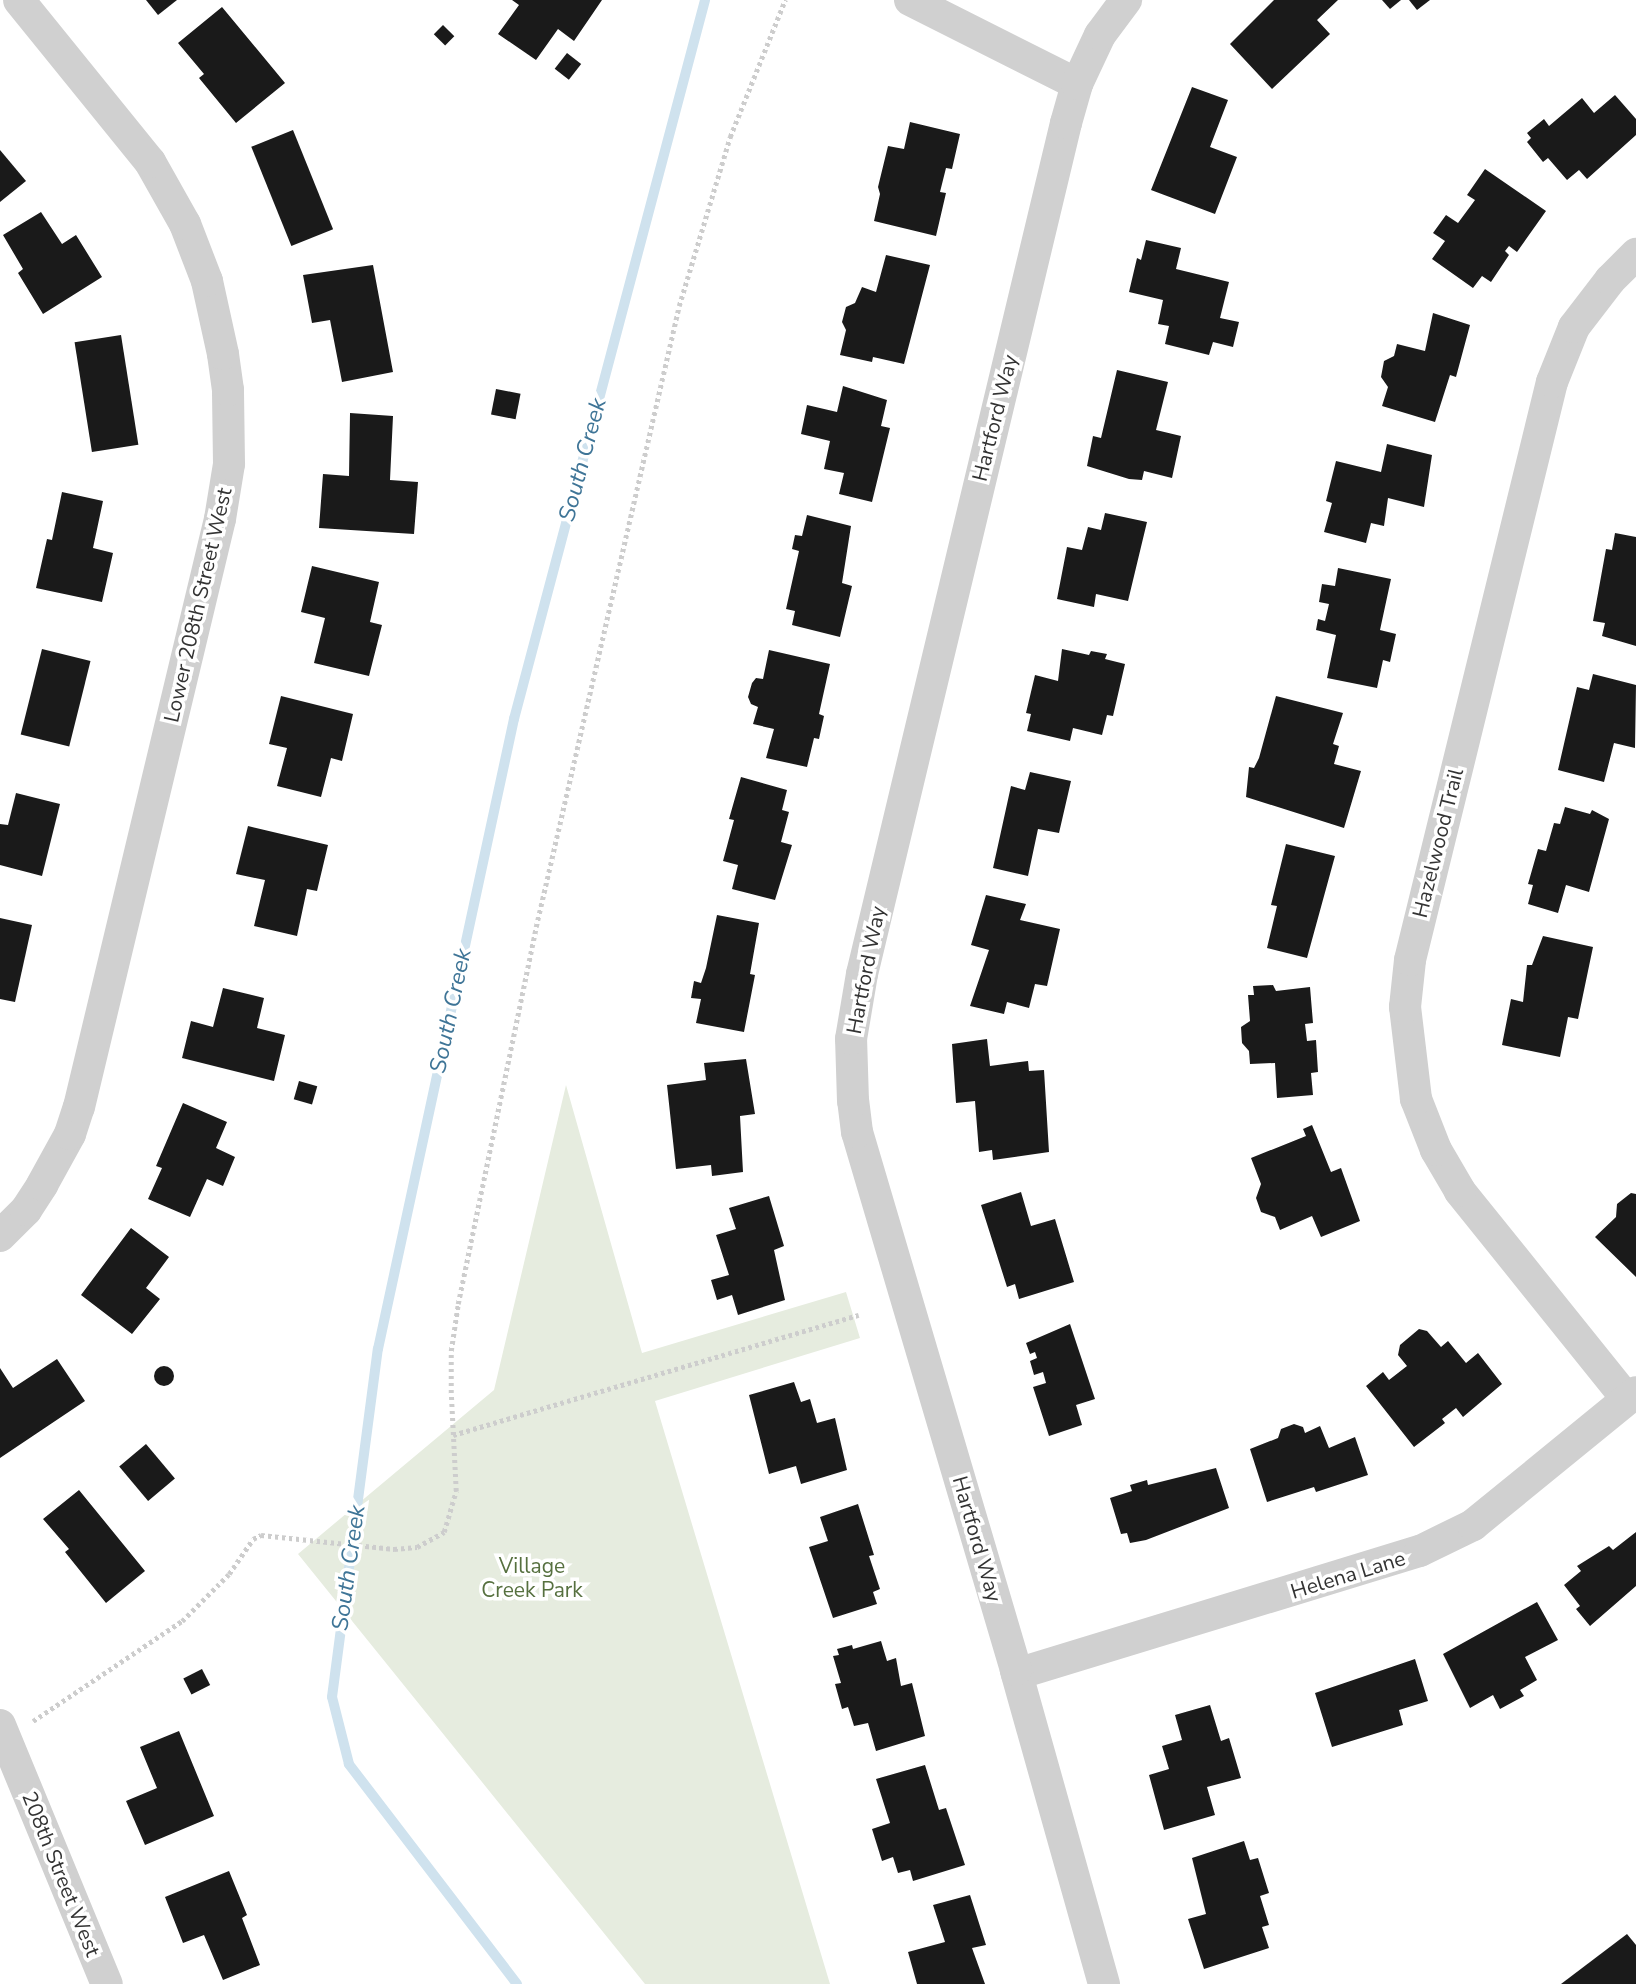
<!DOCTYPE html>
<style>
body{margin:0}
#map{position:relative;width:1636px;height:1984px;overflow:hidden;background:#fff;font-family:"Nunito Sans",sans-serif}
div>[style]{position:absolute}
.green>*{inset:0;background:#e6ecdf}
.stream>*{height:10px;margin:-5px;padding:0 5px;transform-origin:5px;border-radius:5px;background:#cfe2ee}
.building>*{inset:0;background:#1a1a1a;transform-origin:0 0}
.round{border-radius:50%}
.path>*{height:4.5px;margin-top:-2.25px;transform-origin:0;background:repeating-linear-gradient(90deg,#cdcdcd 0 3.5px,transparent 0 7px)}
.street>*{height:32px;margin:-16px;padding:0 16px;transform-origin:16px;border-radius:16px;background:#d0d0d0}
span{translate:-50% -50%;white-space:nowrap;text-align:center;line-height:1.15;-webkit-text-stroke:7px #fff;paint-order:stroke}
.street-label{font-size:21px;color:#333}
.park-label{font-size:21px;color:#56703f}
.water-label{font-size:23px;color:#3f7597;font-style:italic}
</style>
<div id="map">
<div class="green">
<i style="clip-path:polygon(566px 1085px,642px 1353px,846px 1292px,860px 1338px,655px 1401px,830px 1984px,645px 1984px,298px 1554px,494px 1390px)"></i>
</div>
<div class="stream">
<i style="left:517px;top:1984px;width:277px;rotate:-127.4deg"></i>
<i style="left:349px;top:1764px;width:69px;rotate:-104.2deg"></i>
<i style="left:332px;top:1697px;width:351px;rotate:-82.5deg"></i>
<i style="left:378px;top:1349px;width:645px;rotate:-77.82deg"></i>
<i style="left:514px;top:719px;width:744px;rotate:-75.12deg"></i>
</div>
<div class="building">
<i style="clip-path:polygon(146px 0,177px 0,158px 15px)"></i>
<i style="clip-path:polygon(512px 0,602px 0,574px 41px,558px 29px,536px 60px,498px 34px,519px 5px)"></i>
<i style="clip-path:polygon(1274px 0,1338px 0,1317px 20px,1330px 34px,1272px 89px,1230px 44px)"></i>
<i style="clip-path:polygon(1382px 0,1401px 0,1390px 9px)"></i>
<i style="clip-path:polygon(1409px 0,1430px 0,1417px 10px)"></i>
<i style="clip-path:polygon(222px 7px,285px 83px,236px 123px,199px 78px,204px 74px,178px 43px)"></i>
<i style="left:443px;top:25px;width:16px;height:13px;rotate:45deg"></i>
<i style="left:567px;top:53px;width:18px;height:20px;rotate:38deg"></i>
<i style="clip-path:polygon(1192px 87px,1228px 100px,1210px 147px,1237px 157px,1215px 214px,1151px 190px)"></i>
<i style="clip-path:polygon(1615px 95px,1636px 119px,1636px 135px,1587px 179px,1579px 170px,1567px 180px,1548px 158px,1543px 162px,1527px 142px,1531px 138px,1527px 133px,1544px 119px,1549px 126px,1582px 98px,1594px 113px)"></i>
<i style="clip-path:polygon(910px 122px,960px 134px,952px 169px,946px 168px,940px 192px,946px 193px,936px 236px,874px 221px,880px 194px,878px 187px,888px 146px,904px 149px)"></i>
<i style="left:293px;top:130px;width:107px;height:45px;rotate:68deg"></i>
<i style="clip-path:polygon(0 150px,26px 181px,0 202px)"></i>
<i style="clip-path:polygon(1485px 169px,1546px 211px,1517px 252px,1509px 246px,1505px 251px,1509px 255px,1491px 282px,1482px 276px,1473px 288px,1432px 259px,1445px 241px,1433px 233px,1446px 215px,1458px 223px,1475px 200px,1467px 195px)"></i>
<i style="clip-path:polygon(41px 212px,62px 244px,76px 235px,102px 277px,43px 314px,18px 273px,23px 269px,3px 235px)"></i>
<i style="clip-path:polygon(1146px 240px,1181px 248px,1176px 269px,1229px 282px,1220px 318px,1239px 322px,1233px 347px,1213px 342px,1209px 355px,1165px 344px,1169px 326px,1158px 324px,1163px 300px,1129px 292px,1137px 258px,1141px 260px)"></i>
<i style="clip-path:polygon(886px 255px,930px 265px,904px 364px,873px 357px,872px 362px,840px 355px,846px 330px,842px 322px,846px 307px,855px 303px,862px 287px,876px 292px)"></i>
<i style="clip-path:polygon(373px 265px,393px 372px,342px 382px,330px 320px,312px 323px,303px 275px)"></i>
<i style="clip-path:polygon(1433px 313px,1470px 325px,1456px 377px,1450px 375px,1435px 422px,1382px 406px,1388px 387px,1381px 377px,1384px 361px,1394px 356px,1397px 344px,1425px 351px)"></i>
<i style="left:121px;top:335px;width:111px;height:47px;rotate:81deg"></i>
<i style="clip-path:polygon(1117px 370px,1168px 382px,1156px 430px,1181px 436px,1172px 478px,1144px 471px,1142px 480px,1129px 479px,1087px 466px,1093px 436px,1101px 438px)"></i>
<i style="clip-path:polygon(843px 386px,887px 400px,881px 426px,890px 428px,872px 502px,839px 494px,844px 473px,824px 469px,830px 441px,801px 434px,807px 405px,837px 412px)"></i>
<i style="left:496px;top:389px;width:25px;height:26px;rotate:11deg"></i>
<i style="clip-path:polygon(350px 413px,393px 416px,390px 480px,418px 482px,414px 534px,319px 528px,323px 474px,349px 476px)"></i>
<i style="clip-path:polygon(1387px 444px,1432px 455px,1424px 507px,1388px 498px,1384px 526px,1371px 523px,1366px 543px,1324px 532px,1332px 503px,1326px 501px,1336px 461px,1381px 472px)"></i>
<i style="clip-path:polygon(62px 492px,103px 501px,93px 548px,113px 553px,102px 602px,36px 588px,47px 539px,52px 540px)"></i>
<i style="clip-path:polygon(1105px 513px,1147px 522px,1128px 601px,1096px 594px,1094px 607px,1057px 599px,1067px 547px,1082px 550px,1088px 527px,1101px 530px)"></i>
<i style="clip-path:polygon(807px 515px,851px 526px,842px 583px,852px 586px,840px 637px,792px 625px,795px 611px,786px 609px,799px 551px,792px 549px,795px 535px,802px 536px)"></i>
<i style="clip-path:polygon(1615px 533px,1636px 537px,1636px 646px,1602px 636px,1605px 623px,1593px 621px,1606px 549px,1612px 550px)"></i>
<i style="clip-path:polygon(312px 566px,379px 582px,370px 622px,382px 625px,369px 676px,314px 663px,325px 618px,301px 612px)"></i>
<i style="clip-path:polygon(1338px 568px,1391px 579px,1380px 630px,1396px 634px,1390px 662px,1383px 660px,1377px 688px,1327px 678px,1336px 635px,1316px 630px,1318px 619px,1325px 621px,1329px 604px,1319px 602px,1322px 584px,1335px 586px)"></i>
<i style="left:42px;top:649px;width:50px;height:88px;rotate:14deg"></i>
<i style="clip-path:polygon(1062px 649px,1089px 655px,1091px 651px,1107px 654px,1105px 659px,1125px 664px,1113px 716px,1107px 715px,1102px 735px,1073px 728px,1070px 741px,1027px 731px,1031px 714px,1026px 713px,1035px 675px,1058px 681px)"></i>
<i style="clip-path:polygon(769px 650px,830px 664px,819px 714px,824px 716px,819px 739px,814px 738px,807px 767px,766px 758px,774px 729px,753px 724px,758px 707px,751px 704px,748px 697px,752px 683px,756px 678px,763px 679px)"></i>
<i style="clip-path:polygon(1593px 674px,1636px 685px,1635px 748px,1614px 743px,1604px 782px,1558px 770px,1577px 687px,1589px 690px)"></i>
<i style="clip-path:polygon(281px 696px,353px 714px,342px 761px,331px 758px,321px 797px,277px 786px,287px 748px,269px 744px)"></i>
<i style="clip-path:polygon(1276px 696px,1343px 713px,1333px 744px,1339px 746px,1334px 764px,1361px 771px,1344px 828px,1246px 797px,1249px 767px,1254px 768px,1259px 758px)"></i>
<i style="clip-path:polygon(1030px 772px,1071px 781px,1059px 833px,1038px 829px,1028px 876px,993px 868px,1011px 786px,1025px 790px)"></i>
<i style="clip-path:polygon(741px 777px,787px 790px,782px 810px,789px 812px,781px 842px,792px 845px,775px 900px,732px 889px,738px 865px,723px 861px,734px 820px,729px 819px)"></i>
<i style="clip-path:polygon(16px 793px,60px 804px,42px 876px,0 865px,0 824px,8px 825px)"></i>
<i style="clip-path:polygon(1565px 807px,1590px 814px,1592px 810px,1609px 819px,1589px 892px,1566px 885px,1558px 913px,1528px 904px,1533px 885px,1528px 884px,1538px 849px,1546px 851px,1554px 823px,1560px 824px)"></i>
<i style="clip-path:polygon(248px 826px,328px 845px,317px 891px,307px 889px,297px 936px,254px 926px,265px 880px,236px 874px)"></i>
<i style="clip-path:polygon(1286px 844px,1335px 856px,1307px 958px,1267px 948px,1277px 906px,1271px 905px)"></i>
<i style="clip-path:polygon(986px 895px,1026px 904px,1020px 920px,1060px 929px,1047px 986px,1035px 984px,1029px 1008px,1007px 1002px,1004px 1014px,970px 1006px,989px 950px,971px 945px)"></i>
<i style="clip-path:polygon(717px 915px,759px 923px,750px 974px,755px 975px,744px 1032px,696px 1023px,701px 999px,691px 998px,694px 981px,701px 983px,706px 968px)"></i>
<i style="clip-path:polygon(0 918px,32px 925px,15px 1002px,0 999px)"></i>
<i style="clip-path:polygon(1543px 936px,1593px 947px,1578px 1019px,1568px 1017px,1560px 1057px,1502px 1045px,1511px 999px,1523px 1002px,1527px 965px,1532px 965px)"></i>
<i style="clip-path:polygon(1273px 985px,1276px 991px,1310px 987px,1313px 1023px,1305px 1024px,1307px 1041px,1316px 1040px,1318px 1072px,1311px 1073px,1313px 1095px,1277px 1098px,1275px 1063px,1250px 1064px,1249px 1051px,1242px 1043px,1241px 1027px,1250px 1021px,1248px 995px,1254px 995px,1253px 986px)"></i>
<i style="clip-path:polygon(223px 988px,264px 998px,257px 1028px,285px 1035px,274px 1081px,182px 1058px,191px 1021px,213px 1027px)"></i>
<i style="clip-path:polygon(987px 1039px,990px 1066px,1028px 1061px,1029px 1071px,1044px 1070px,1049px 1152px,993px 1160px,992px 1150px,979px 1152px,975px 1101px,956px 1103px,952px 1044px)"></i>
<i style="clip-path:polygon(746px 1059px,755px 1114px,740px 1116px,743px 1172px,712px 1176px,711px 1165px,676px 1169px,667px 1085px,706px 1080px,704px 1063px)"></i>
<i style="left:299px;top:1081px;width:19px;height:19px;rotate:16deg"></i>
<i style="clip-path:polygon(183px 1103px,227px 1122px,216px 1148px,235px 1157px,223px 1186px,207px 1179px,190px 1217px,148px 1199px,162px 1168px,156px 1166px)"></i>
<i style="clip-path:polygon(1312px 1125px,1331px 1172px,1341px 1168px,1360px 1221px,1321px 1237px,1312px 1216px,1280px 1230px,1275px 1217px,1261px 1212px,1256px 1198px,1261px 1184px,1251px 1158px,1306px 1136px,1303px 1129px)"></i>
<i style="clip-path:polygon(1021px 1192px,1031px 1226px,1055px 1219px,1074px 1282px,1019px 1299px,1015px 1284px,1007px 1287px,981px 1205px)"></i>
<i style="clip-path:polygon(1631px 1193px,1636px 1194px,1636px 1277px,1595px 1237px,1616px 1217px,1617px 1204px)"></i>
<i style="clip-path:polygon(769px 1196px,784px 1246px,774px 1250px,785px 1300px,738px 1315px,732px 1295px,717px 1300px,711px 1280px,729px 1275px,716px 1235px,736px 1229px,729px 1208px)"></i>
<i style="clip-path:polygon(131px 1228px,169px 1257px,146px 1288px,160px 1299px,132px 1334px,81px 1295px)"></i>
<i style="clip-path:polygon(1070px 1324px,1095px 1399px,1076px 1405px,1082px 1425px,1049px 1436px,1033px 1387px,1046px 1383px,1043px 1372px,1034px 1375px,1030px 1361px,1037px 1358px,1035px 1352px,1030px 1354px,1026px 1343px)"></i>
<i style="clip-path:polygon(1419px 1329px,1427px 1331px,1441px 1347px,1448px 1341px,1466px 1363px,1478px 1353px,1502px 1384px,1463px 1417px,1456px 1408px,1442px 1419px,1445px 1423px,1414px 1447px,1366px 1386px,1383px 1372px,1389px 1380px,1407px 1366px,1398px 1355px,1400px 1345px)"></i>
<i style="clip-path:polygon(57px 1359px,85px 1401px,0 1458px,0 1368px,13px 1388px)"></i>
<i class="round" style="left:154px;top:1366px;width:20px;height:20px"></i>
<i style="clip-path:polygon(794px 1382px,801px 1402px,810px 1399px,817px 1423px,835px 1418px,847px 1470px,801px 1484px,796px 1466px,769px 1474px,749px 1395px)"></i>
<i style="clip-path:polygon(1294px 1424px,1303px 1427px,1305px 1433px,1320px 1426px,1329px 1448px,1355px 1437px,1368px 1475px,1316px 1492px,1314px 1487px,1267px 1502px,1250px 1449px,1278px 1438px,1281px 1429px)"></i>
<i style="left:146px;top:1444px;width:45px;height:35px;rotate:50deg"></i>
<i style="clip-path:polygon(1216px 1468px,1229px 1508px,1146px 1540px,1130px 1543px,1127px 1533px,1121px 1534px,1110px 1498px,1132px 1491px,1130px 1485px,1147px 1480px,1148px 1485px)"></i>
<i style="clip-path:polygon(79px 1490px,145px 1571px,106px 1603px,65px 1552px,69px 1549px,43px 1519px)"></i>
<i style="clip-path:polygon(858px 1504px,874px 1555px,869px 1556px,880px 1589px,873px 1592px,877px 1604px,833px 1618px,809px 1547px,828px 1541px,820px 1517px)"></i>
<i style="clip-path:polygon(1636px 1532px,1636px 1586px,1590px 1626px,1576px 1609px,1580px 1606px,1564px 1585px,1581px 1571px,1577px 1566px,1609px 1546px,1613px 1550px)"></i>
<i style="clip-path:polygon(1537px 1602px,1558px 1640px,1525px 1657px,1537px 1680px,1520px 1690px,1524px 1696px,1500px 1709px,1493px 1695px,1470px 1708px,1443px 1654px)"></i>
<i style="clip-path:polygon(881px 1641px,887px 1661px,896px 1658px,901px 1686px,912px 1683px,925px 1736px,876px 1751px,868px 1723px,854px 1726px,848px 1707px,842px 1709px,835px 1684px,841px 1683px,833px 1656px,839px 1655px,837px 1649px,852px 1645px,853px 1649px)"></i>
<i style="clip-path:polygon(1415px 1659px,1428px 1701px,1399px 1710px,1403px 1725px,1332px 1747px,1315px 1693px)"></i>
<i style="left:202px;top:1669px;width:18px;height:21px;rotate:63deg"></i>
<i style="clip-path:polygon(1210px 1705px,1221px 1741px,1229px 1738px,1241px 1778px,1207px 1787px,1215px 1815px,1164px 1830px,1149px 1775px,1169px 1769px,1162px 1746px,1182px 1740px,1175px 1715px)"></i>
<i style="clip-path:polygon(179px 1731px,214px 1816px,145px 1845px,126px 1801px,157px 1788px,140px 1747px)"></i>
<i style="clip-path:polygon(925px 1765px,939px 1810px,946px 1808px,965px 1865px,913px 1881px,910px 1870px,898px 1873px,893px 1857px,882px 1861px,872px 1829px,890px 1823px,876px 1779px)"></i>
<i style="clip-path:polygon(1244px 1841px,1250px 1860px,1258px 1858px,1269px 1893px,1260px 1896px,1269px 1925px,1262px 1927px,1269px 1948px,1204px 1969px,1188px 1919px,1206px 1914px,1192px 1858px)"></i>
<i style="clip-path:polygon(229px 1871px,247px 1915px,242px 1918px,260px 1965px,223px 1980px,204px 1935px,183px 1943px,165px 1897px)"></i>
<i style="clip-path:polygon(970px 1895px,986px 1945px,972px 1948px,985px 1984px,917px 1984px,908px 1952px,945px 1942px,933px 1905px)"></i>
<i style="clip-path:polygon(1627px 1934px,1636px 1945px,1636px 1984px,1561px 1984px)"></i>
</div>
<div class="path">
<i style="left:453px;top:1435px;width:423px;rotate:-16.5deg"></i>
<i style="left:33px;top:1721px;width:179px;rotate:-33.9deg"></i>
<i style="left:182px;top:1621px;width:66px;rotate:-45deg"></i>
<i style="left:229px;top:1574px;width:42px;rotate:-55.6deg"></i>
<i style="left:253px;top:1539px;width:9px;rotate:-27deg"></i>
<i style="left:261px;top:1535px;width:134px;rotate:6deg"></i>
<i style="left:394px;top:1549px;width:23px;rotate:-5deg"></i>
<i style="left:417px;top:1547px;width:31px;rotate:-29deg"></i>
<i style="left:444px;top:1532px;width:43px;rotate:-73.7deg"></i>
<i style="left:456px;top:1491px;width:98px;rotate:-92.9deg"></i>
<i style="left:451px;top:1393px;width:42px;rotate:-90deg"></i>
<i style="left:451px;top:1351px;width:48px;rotate:-81.5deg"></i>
<i style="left:458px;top:1304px;width:385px;rotate:-78.3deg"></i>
<i style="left:536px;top:927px;width:637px;rotate:-77.03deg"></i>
<i style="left:679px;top:306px;width:177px;rotate:-73.2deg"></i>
<i style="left:730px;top:137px;width:148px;rotate:-68.1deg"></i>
</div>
<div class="street">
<i style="left:910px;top:0;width:187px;rotate:26.7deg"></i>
<i style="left:0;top:1236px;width:37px;rotate:-45deg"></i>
<i style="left:26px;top:1210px;width:30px;rotate:-57deg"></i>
<i style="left:42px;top:1185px;width:58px;rotate:-61.2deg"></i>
<i style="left:70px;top:1134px;width:28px;rotate:-72deg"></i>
<i style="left:79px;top:1107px;width:605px;rotate:-76.52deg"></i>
<i style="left:220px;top:519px;width:56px;rotate:-80.7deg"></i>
<i style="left:229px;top:464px;width:74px;rotate:-90.8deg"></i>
<i style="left:228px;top:390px;width:36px;rotate:-98deg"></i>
<i style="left:223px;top:354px;width:75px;rotate:-102.4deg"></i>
<i style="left:207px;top:281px;width:61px;rotate:-111.1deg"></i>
<i style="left:185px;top:224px;width:71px;rotate:-119.4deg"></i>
<i style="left:150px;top:162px;width:208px;rotate:-129deg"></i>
<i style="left:1627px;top:1399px;width:267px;rotate:-128.8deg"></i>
<i style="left:1460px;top:1191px;width:48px;rotate:-120.3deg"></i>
<i style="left:1436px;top:1150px;width:55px;rotate:-111.4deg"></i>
<i style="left:1416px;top:1099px;width:93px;rotate:-96.8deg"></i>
<i style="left:1405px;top:1007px;width:47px;rotate:-83.9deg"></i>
<i style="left:1410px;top:960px;width:595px;rotate:-76.2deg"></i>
<i style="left:1552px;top:382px;width:59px;rotate:-68.2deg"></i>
<i style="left:1574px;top:327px;width:59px;rotate:-52.5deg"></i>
<i style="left:1610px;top:280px;width:37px;rotate:-45deg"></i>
<i style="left:1017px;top:1674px;width:421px;rotate:-17deg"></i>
<i style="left:1420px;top:1551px;width:59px;rotate:-26.1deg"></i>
<i style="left:1473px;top:1525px;width:210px;rotate:-39.2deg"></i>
<i style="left:0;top:1725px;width:280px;rotate:67.6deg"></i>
<i style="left:1104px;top:1984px;width:326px;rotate:-105.7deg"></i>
<i style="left:1016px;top:1670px;width:561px;rotate:-106.46deg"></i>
<i style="left:857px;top:1132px;width:31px;rotate:-97deg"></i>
<i style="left:853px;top:1101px;width:62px;rotate:-91.8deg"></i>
<i style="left:851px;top:1039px;width:66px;rotate:-80.4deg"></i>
<i style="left:862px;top:974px;width:875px;rotate:-76.52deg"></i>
<i style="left:1066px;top:123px;width:41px;rotate:-74.2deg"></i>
<i style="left:1077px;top:84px;width:54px;rotate:-64.9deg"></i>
<i style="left:1100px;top:35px;width:44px;rotate:-53.4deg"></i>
</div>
<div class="street-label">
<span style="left:995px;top:418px;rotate:-76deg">Hartford Way</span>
<span style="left:198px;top:605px;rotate:-77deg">Lower 208th Street West</span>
<span style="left:1438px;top:843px;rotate:-76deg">Hazelwood Trail</span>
<span style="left:866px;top:970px;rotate:-79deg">Hartford Way</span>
<span style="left:977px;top:1539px;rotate:74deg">Hartford Way</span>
<span style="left:1348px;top:1575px;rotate:-17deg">Helena Lane</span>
<span style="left:61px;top:1874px;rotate:68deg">208th Street West</span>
</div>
<div class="park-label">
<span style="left:532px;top:1578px">Village<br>Creek Park</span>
</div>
<div class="water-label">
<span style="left:583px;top:460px;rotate:-75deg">South Creek</span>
<span style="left:451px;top:1011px;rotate:-78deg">South Creek</span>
<span style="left:349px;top:1568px;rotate:-82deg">South Creek</span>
</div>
</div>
